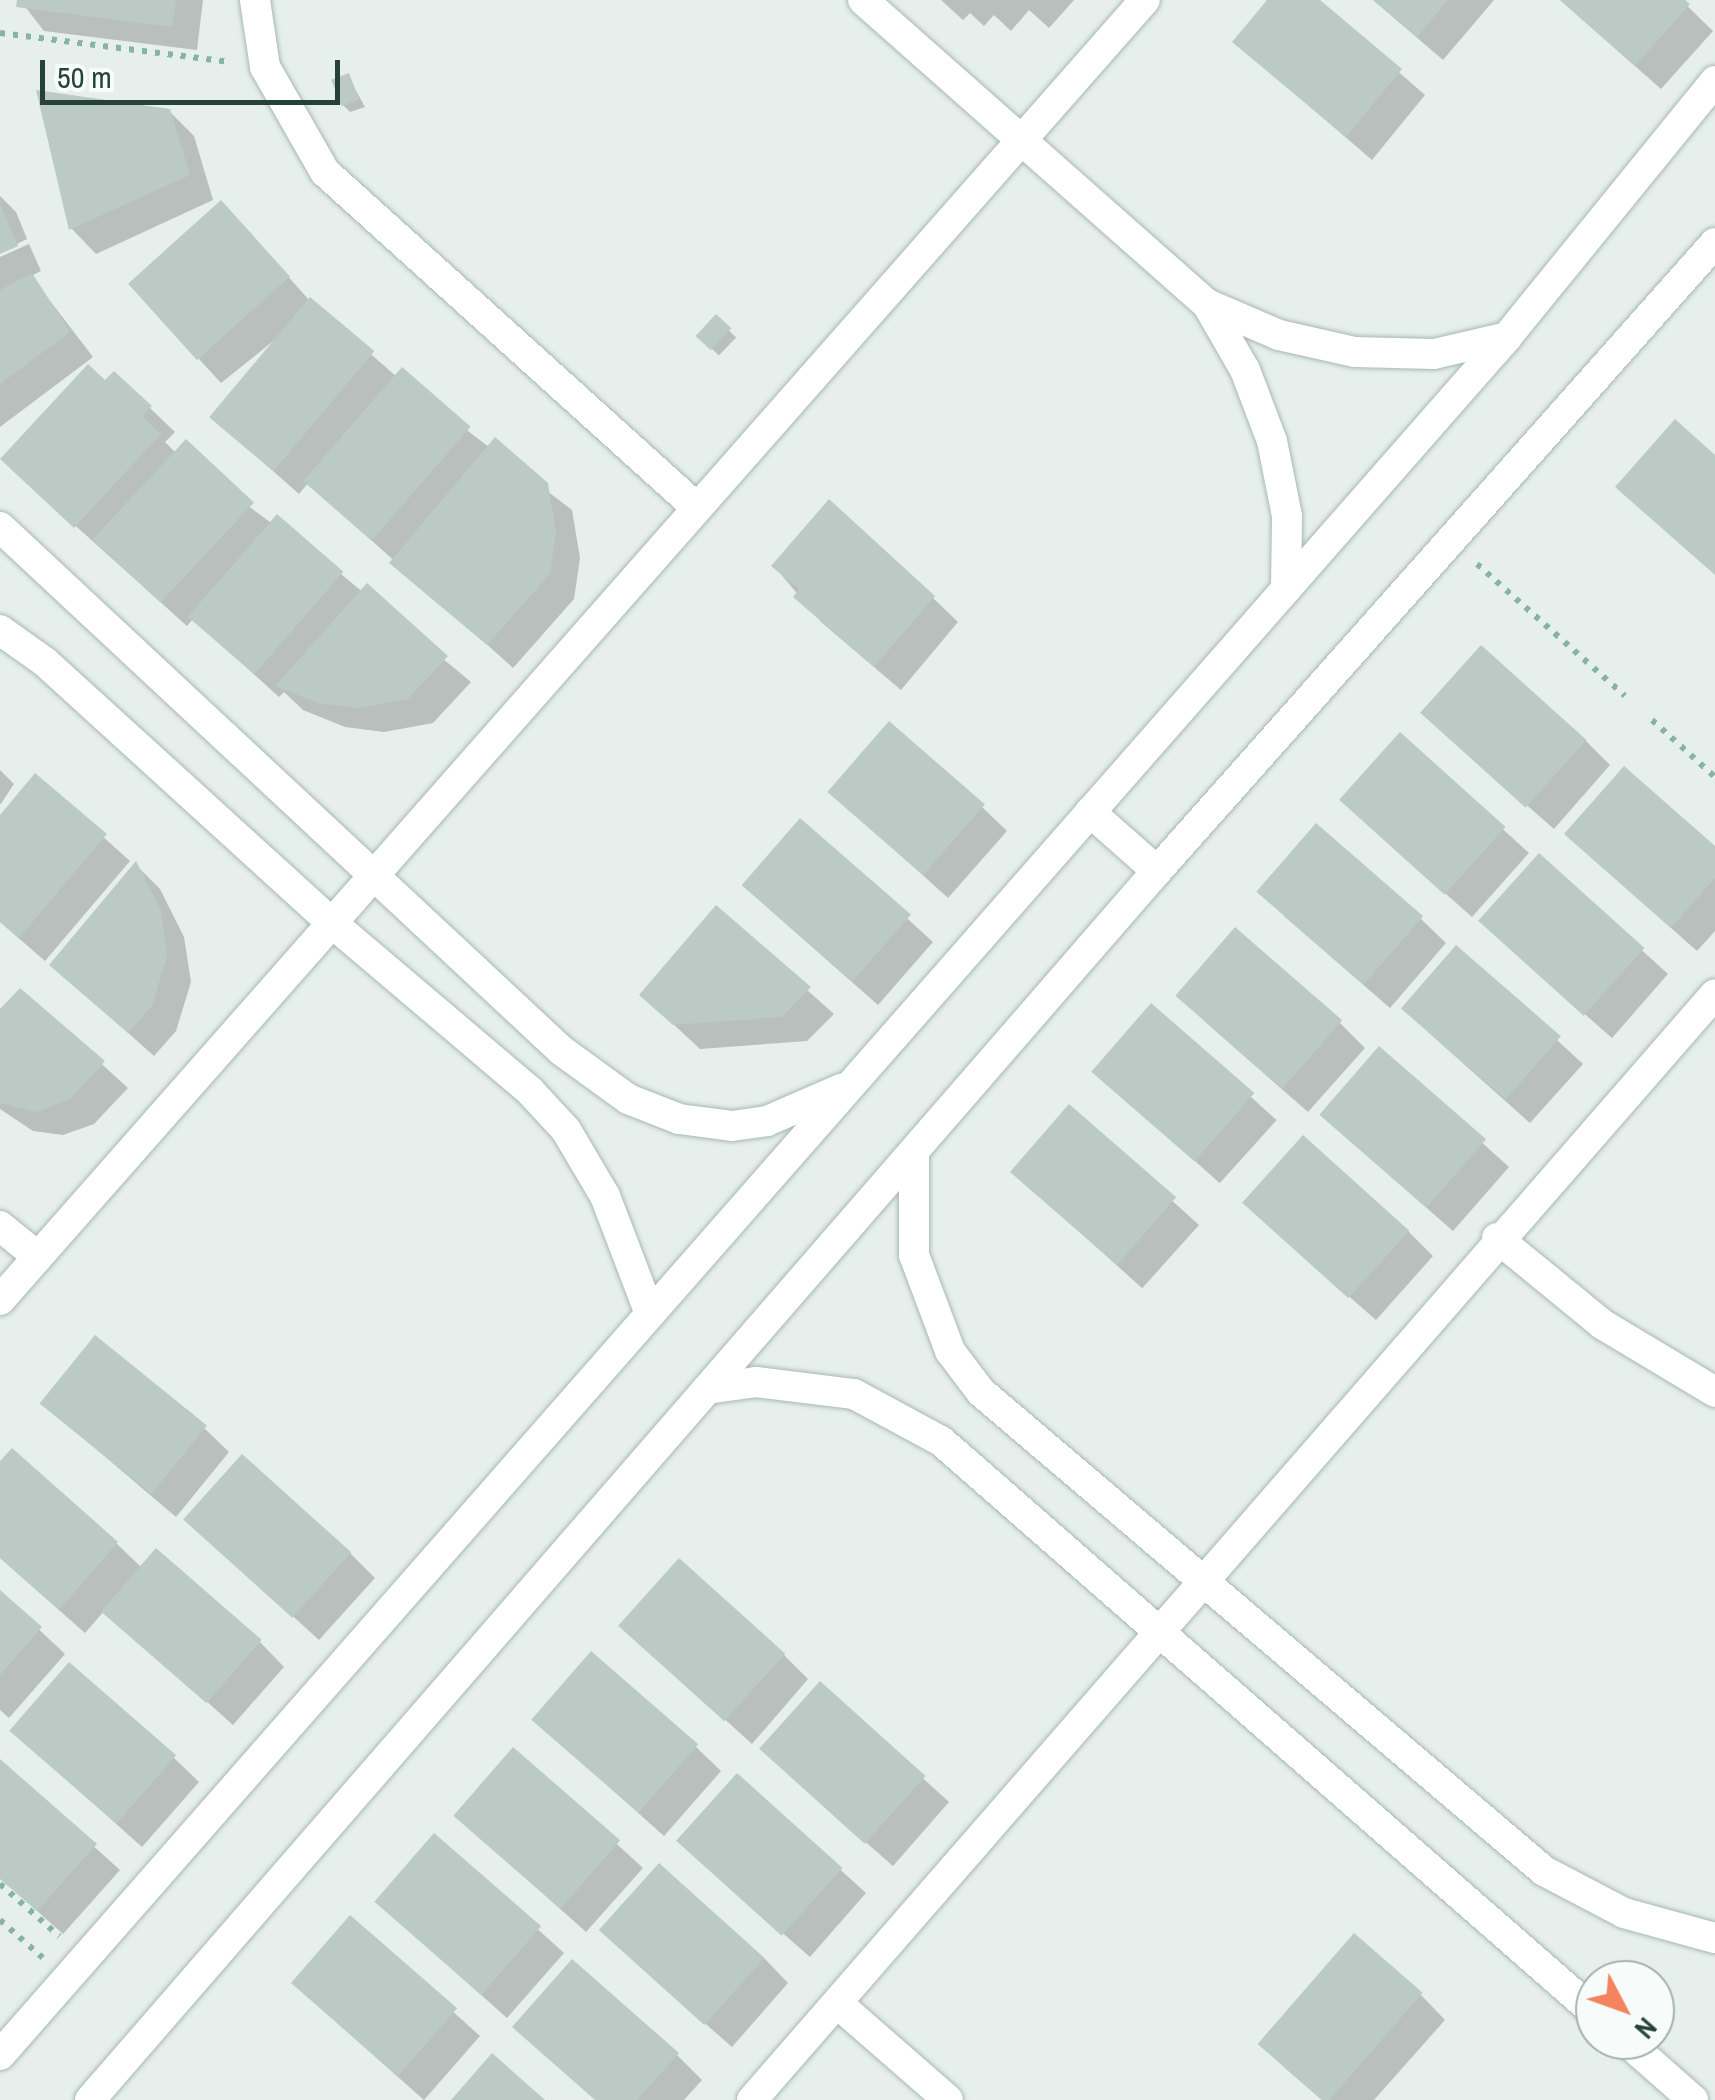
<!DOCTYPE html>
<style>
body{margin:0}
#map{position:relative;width:1715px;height:2100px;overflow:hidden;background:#e6efeb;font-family:"Archivo Narrow",sans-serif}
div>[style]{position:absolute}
.shadow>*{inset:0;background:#0003;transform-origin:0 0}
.building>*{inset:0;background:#bbcac4;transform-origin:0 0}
.path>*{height:6px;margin-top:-3px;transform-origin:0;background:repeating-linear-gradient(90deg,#86b3a5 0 5px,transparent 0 13px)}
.roads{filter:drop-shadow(0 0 2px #a8b8b2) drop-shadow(0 0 2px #a8b8b2)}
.minor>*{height:30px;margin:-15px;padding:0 15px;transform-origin:15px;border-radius:15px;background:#fff}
span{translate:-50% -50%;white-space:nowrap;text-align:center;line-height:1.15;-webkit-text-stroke:8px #f7fbf9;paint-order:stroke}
.north{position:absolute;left:1575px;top:1960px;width:100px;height:100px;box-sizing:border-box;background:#f7fbf9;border:2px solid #a3b1ad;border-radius:50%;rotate:131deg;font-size:28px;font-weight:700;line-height:40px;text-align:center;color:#24423a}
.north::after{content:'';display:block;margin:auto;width:35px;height:45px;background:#f4845f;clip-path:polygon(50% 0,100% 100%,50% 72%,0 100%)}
.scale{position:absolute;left:40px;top:60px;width:300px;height:45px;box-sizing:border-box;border:5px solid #24423a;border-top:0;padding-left:12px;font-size:30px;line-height:35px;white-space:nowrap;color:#24423a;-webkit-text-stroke:8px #f7fbf9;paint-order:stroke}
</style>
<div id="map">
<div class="shadow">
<i style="clip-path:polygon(20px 0,203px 0,197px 50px,44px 31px)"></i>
<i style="clip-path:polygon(941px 0,1074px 0,1049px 28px,1029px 10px,1011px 31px,994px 15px,984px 26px,970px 13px,963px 20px)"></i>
<i style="clip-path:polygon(1270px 0,1316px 0,1425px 95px,1372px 160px,1235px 42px)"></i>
<i style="clip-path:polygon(1373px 0,1494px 0,1443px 60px)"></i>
<i style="clip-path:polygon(1560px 0,1681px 0,1713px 31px,1661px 89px)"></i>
<i style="clip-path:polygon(348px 76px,365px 107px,350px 112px,343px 105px)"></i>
<i style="clip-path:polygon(39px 93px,169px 111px,194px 136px,213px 200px,96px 254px,72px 229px)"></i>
<i style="clip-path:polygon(0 196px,16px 212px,27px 239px,0 252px)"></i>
<i style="clip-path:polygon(245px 228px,309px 300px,397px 377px,572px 510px,580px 558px,574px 599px,513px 668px,308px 483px,299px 494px,212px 417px,282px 334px,221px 383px,130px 284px)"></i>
<i style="clip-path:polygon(29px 244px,41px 271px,31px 276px,93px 357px,0 427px,0 257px)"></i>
<i style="left:716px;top:318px;width:28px;height:25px;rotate:44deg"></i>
<i style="clip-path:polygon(105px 384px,150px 408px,175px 432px,165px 442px,176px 453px,341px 574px,471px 682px,433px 723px,384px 732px,345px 727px,303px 710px,284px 692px,279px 697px,193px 619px,187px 626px,28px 483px)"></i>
<i style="clip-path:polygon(774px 566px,933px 598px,958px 622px,901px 690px,821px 622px)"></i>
<i style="clip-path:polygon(1400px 736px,1529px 853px,1472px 917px,1368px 825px)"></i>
<i style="clip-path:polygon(1449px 737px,1586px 741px,1610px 765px,1554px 829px)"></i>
<i style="clip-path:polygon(0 770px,14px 784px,0 805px)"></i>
<i style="clip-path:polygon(36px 777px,130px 861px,45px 961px,0 922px,0 819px)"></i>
<i style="clip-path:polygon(830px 791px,982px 807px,1007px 831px,948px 898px)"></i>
<i style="clip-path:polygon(800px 821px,933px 942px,878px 1005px,769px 909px)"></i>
<i style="clip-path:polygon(1715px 850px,1715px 931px,1697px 951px,1593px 859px)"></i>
<i style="clip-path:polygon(1539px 857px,1668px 974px,1612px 1038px,1507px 946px)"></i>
<i style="clip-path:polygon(136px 865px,160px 889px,184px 937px,191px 982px,176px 1031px,154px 1056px,52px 965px)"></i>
<i style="clip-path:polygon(716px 909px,834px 1014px,807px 1041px,700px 1049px,642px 995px)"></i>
<i style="clip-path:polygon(1284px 916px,1421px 919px,1446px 943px,1390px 1008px)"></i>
<i style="clip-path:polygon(1456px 948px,1583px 1064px,1530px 1123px,1428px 1032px)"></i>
<i style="clip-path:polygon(21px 991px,128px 1088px,94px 1124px,63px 1135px,33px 1131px,0 1109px,0 1013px)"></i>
<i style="left:1151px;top:1007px;width:169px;height:85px;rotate:42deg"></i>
<i style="clip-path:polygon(1203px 1020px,1340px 1023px,1365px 1048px,1308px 1112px)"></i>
<i style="clip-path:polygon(1379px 1050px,1509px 1167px,1453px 1231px,1348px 1139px)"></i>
<i style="left:1069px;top:1108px;width:175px;height:85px;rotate:42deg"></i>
<i style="clip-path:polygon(1271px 1228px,1408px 1231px,1433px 1256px,1376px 1320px)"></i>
<i style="clip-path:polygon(42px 1403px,204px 1428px,229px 1452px,176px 1517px)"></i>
<i style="clip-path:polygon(0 1465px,117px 1544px,142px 1568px,260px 1642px,284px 1667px,233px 1725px,105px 1610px,85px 1633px,0 1558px)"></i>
<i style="clip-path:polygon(186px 1519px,350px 1553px,375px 1578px,319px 1640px)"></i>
<i style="clip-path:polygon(0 1593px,65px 1654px,9px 1718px,0 1710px)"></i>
<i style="clip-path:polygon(622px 1626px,784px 1655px,808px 1679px,752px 1744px)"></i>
<i style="clip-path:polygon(820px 1685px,949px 1802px,893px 1866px,788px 1774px)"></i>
<i style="clip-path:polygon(560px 1743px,696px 1747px,721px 1771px,664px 1836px)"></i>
<i style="clip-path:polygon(514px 1750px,643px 1868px,586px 1932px,482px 1839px)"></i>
<i style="clip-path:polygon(38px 1754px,174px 1758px,199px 1782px,142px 1847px)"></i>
<i style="clip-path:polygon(0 1762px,120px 1870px,63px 1934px,0 1878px)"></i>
<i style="clip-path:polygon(737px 1776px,866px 1893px,810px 1957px,705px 1865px)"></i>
<i style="clip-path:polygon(434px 1836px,564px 1953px,507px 2018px,402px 1925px)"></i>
<i style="clip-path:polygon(350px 1919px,480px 2036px,424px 2100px,319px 2007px)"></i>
<i style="clip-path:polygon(627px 1955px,764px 1958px,788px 1983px,732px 2047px)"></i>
<i style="clip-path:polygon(1421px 1995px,1445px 2020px,1374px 2100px,1322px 2100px,1285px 2068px)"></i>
<i style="clip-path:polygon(677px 2055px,702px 2080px,684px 2100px,595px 2100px)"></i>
</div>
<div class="building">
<i style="clip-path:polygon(17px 0,176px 0,172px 27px,16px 7px)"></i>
<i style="clip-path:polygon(1267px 0,1320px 0,1402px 69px,1346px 137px,1232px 42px)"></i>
<i style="clip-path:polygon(1374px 0,1448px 0,1417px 37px)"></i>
<i style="clip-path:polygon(1560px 0,1685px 0,1690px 4px,1635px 66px)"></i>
<i style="left:349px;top:73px;width:28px;height:19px;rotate:69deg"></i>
<i style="clip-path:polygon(36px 90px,170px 109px,190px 175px,69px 230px)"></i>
<i style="left:221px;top:200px;width:103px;height:125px;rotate:48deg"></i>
<i style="clip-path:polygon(0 204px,18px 246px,0 254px)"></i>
<i style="clip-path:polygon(32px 273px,70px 332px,0 384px,0 290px)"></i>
<i style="left:310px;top:297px;width:84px;height:157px;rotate:40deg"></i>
<i style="left:716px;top:314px;width:21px;height:30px;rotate:43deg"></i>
<i style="clip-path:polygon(88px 364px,105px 380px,114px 371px,152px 406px,142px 416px,161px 434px,74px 528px,0 459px)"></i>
<i style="left:402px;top:367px;width:91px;height:151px;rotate:41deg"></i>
<i style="clip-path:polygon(1675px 419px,1715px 455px,1715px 575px,1615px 487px)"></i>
<i style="clip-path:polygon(495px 437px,548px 483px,556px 532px,550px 574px,487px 645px,389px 563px)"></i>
<i style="left:186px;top:439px;width:93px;height:137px;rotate:43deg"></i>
<i style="clip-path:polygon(829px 499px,935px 596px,874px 667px,793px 597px,799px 589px,771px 566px)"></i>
<i style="left:277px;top:514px;width:88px;height:136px;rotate:41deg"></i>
<i style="clip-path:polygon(367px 583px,448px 656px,408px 699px,358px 708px,318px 703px,275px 686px)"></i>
<i style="left:1481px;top:645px;width:142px;height:91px;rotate:42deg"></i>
<i style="left:889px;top:721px;width:127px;height:94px;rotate:41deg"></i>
<i style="left:1400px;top:732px;width:142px;height:91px;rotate:42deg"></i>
<i style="clip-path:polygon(1624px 766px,1715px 846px,1715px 878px,1671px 928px,1564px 834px)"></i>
<i style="clip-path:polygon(35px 773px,107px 834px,19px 938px,0 922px,0 815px)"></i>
<i style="left:800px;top:818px;width:147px;height:89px;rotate:41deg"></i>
<i style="left:1316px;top:823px;width:142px;height:91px;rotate:41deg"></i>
<i style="left:1539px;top:853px;width:142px;height:91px;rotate:42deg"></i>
<i style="clip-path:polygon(136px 861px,161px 910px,167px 956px,152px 1006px,128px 1033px,49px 965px)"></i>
<i style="clip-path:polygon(716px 905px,811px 987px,782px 1017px,673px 1025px,639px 995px)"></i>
<i style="left:1235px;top:927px;width:142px;height:91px;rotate:41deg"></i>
<i style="left:1456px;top:945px;width:139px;height:84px;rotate:41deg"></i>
<i style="clip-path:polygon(20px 988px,105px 1061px,69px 1100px,37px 1112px,0 1103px,0 1009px)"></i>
<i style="left:1151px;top:1003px;width:137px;height:91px;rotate:41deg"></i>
<i style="left:1379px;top:1046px;width:142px;height:91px;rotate:41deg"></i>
<i style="left:1069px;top:1104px;width:142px;height:90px;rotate:41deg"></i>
<i style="left:1303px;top:1135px;width:143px;height:91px;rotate:42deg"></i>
<i style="left:95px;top:1335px;width:144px;height:88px;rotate:39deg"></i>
<i style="clip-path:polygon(12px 1448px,118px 1542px,59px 1610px,0 1558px,0 1461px)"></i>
<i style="left:242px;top:1454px;width:147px;height:88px;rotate:42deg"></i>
<i style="left:156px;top:1548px;width:140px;height:84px;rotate:41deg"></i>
<i style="left:679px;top:1558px;width:143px;height:91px;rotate:42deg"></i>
<i style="clip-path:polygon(0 1590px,42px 1627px,0 1675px)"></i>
<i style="left:591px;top:1651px;width:142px;height:91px;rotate:41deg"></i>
<i style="left:69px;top:1662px;width:142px;height:91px;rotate:41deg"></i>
<i style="left:820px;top:1681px;width:142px;height:91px;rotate:42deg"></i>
<i style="left:513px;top:1747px;width:142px;height:91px;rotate:41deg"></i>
<i style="clip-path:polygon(0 1759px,97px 1844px,37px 1911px,0 1879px)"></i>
<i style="left:737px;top:1773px;width:142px;height:91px;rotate:42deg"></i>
<i style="left:434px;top:1833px;width:142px;height:91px;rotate:41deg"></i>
<i style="left:659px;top:1863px;width:142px;height:90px;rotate:42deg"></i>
<i style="left:350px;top:1915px;width:142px;height:90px;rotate:41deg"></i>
<i style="left:1354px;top:1933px;width:91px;height:147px;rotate:41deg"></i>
<i style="clip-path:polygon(572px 1959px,679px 2053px,637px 2100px,595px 2100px,512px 2027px)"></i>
<i style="clip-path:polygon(492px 2053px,545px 2100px,451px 2100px)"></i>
</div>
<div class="path">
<i style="left:0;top:33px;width:232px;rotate:7.2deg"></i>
<i style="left:1477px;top:564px;width:198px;rotate:41.7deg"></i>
<i style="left:1652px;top:720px;width:85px;rotate:42.1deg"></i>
<i style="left:0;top:1884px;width:79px;rotate:41.4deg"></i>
<i style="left:0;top:1920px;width:57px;rotate:41.5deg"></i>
</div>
<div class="roads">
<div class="minor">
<i style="left:255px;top:0;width:68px;rotate:81.5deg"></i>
<i style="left:265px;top:67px;width:121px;rotate:60.3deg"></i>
<i style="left:325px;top:172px;width:501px;rotate:42.09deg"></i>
<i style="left:863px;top:0;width:459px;rotate:41.5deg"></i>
<i style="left:1207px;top:304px;width:78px;rotate:23.3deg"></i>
<i style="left:1279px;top:335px;width:78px;rotate:12.6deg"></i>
<i style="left:1355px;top:352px;width:79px;rotate:1.5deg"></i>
<i style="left:1434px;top:354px;width:75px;rotate:-13.1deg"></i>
<i style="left:1207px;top:304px;width:76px;rotate:60.1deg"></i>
<i style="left:1245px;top:370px;width:76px;rotate:69.2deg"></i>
<i style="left:1272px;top:441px;width:76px;rotate:78.7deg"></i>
<i style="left:1287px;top:516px;width:73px;rotate:90.8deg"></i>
<i style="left:0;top:527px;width:768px;rotate:43deg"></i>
<i style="left:562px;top:1051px;width:82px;rotate:36deg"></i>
<i style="left:628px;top:1099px;width:55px;rotate:21.4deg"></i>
<i style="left:679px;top:1119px;width:53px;rotate:7.5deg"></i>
<i style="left:732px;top:1126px;width:35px;rotate:-8deg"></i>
<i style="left:767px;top:1121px;width:81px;rotate:-23.4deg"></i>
<i style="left:0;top:630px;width:55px;rotate:35.4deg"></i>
<i style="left:45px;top:662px;width:388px;rotate:42.3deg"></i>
<i style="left:332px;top:923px;width:258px;rotate:40.3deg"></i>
<i style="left:529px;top:1090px;width:54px;rotate:47.2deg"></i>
<i style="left:566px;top:1130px;width:77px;rotate:59.4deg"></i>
<i style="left:605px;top:1196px;width:126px;rotate:69.1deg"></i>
<i style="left:1090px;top:812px;width:89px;rotate:41.4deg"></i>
<i style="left:914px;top:1153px;width:102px;rotate:90deg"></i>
<i style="left:914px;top:1255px;width:103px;rotate:69.4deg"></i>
<i style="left:950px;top:1351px;width:51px;rotate:52.9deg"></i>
<i style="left:981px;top:1392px;width:739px;rotate:40.39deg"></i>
<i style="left:1544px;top:1871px;width:90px;rotate:27.7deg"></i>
<i style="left:1624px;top:1913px;width:94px;rotate:15.4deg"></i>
<i style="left:0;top:1226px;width:49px;rotate:39.2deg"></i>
<i style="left:1497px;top:1238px;width:136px;rotate:39.3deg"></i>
<i style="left:1602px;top:1324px;width:132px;rotate:31deg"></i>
<i style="left:0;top:1300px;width:1732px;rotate:-48.63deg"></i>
<i style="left:707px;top:1389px;width:49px;rotate:-8.1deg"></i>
<i style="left:756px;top:1382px;width:99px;rotate:7deg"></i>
<i style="left:854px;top:1394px;width:99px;rotate:28.4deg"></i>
<i style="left:941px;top:1441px;width:869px;rotate:41.17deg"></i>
<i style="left:837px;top:2003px;width:147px;rotate:41.1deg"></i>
<i style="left:1625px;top:2040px;width:91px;rotate:41.4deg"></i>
<i style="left:0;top:2055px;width:2285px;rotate:-48.74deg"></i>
<i style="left:1507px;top:337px;width:330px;rotate:-50.9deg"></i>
<i style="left:90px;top:2100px;width:1628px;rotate:-49.04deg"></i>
<i style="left:1157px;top:871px;width:840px;rotate:-48.38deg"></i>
<i style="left:752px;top:2100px;width:1466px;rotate:-48.95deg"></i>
</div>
</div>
<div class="north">N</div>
<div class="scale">50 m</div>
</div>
